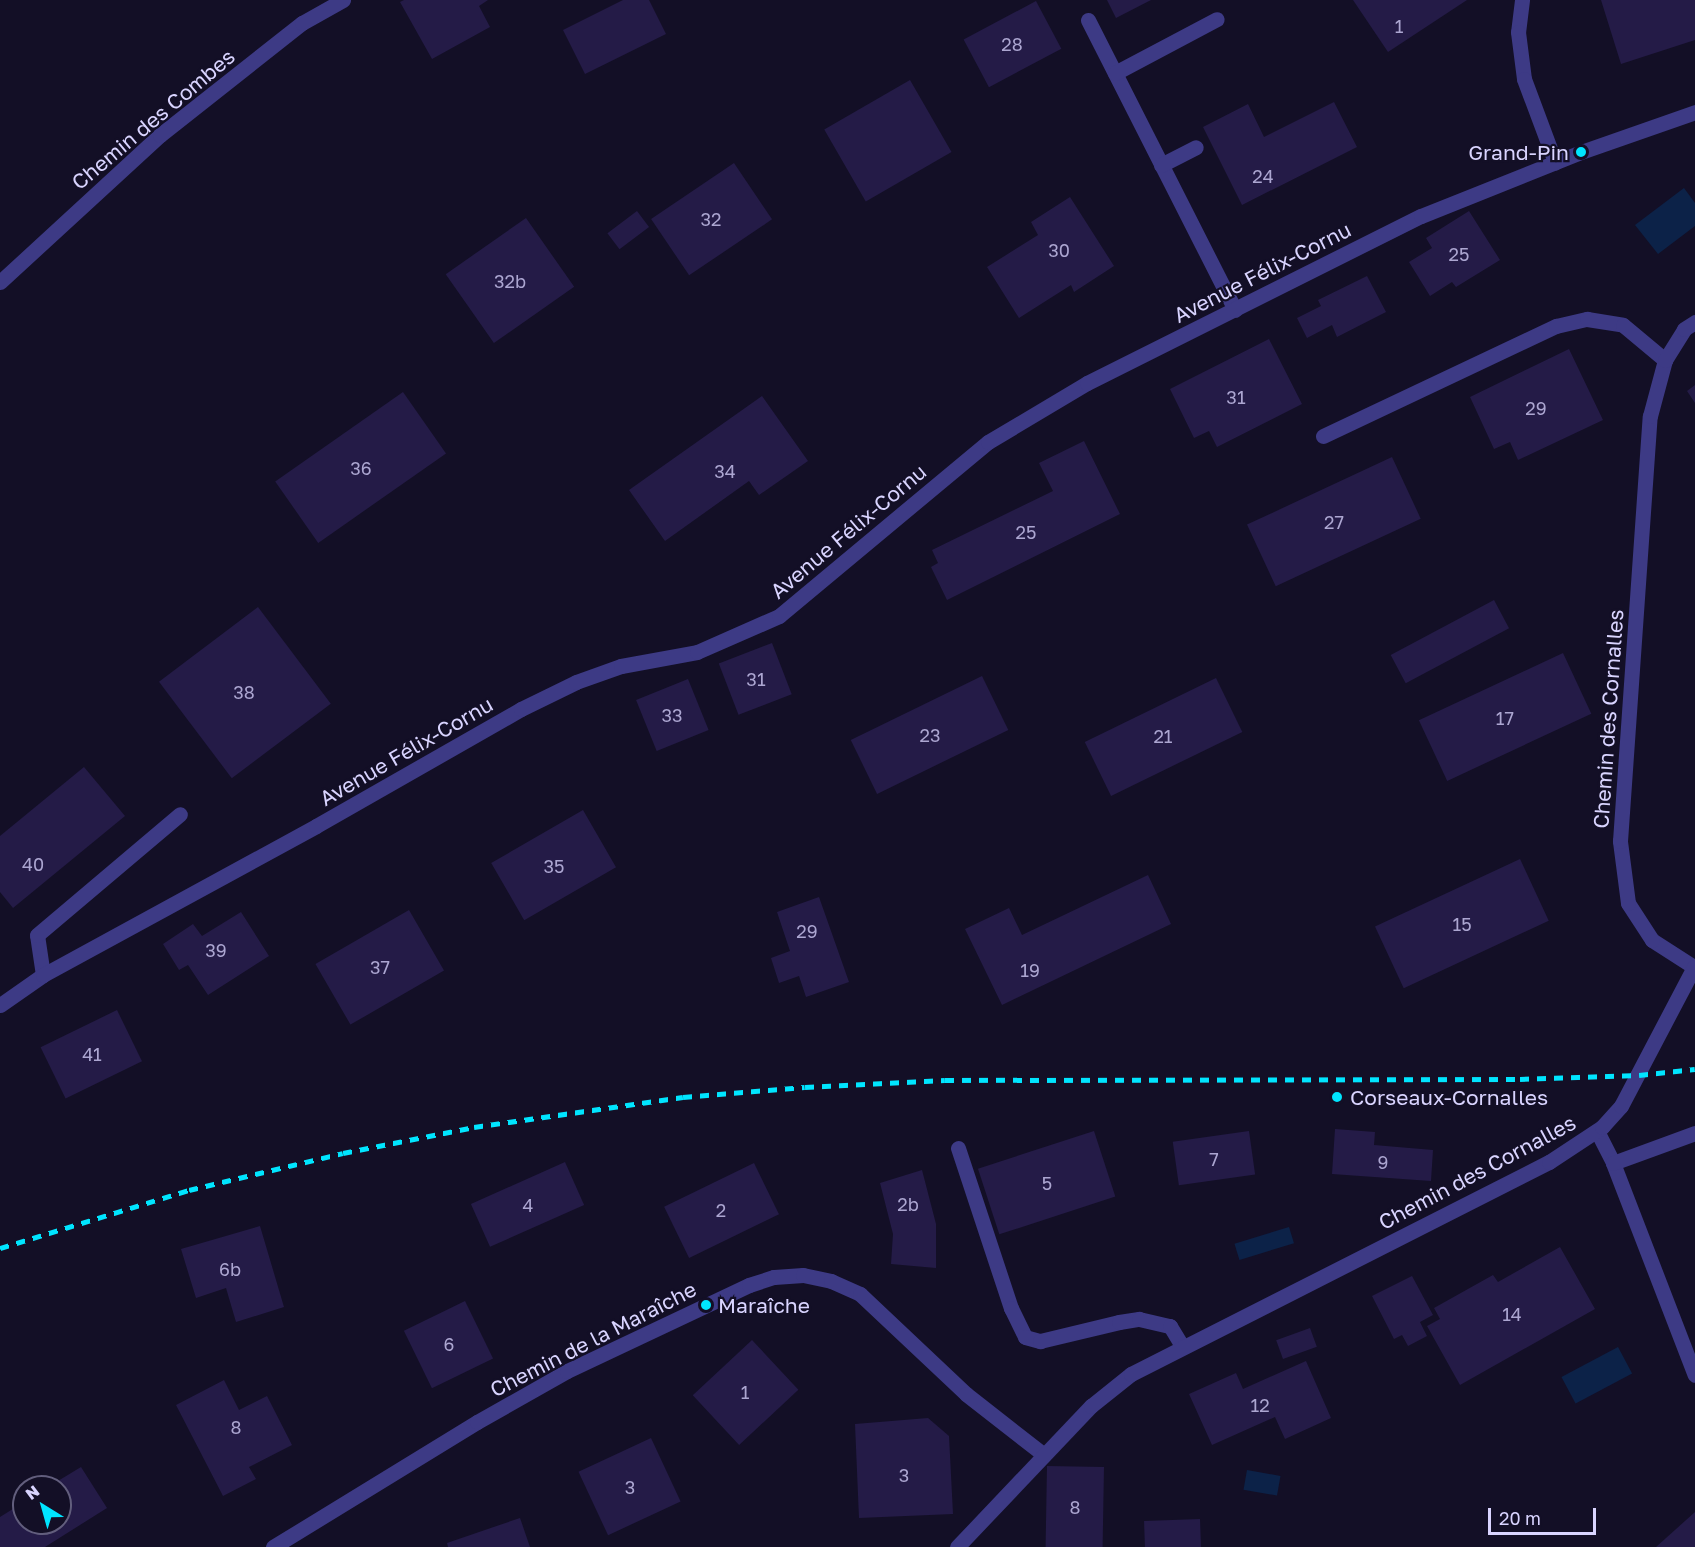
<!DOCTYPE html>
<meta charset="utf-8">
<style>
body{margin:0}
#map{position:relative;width:1695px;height:1547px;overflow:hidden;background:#130f26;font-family:"Golos Text",sans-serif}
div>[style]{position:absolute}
.water>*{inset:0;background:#0c2248;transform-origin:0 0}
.building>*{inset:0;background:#241b47;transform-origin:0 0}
.minor>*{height:15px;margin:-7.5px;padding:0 7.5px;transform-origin:7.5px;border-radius:7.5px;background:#3d3a85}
.rail>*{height:4.5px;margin-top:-2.25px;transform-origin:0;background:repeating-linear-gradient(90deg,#00e5ff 0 9px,transparent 0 17px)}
.dots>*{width:16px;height:16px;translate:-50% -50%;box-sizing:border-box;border:3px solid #130f26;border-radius:50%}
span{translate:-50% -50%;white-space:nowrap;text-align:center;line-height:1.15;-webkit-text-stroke:4.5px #130f26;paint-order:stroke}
.number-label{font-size:18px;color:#aca6d1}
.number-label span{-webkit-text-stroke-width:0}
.street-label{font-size:21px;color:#d9d4ff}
.poi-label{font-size:21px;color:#d9d4ff}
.right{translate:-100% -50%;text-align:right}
.left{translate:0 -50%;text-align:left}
.north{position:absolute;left:12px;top:1475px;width:60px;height:60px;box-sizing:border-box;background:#130f26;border:2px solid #625e7d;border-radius:50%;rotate:323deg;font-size:16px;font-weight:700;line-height:24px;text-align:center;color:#d9d4ff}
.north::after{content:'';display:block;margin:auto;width:21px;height:27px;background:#00e5ff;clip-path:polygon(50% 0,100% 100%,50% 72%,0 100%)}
.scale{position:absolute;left:1488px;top:1508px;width:108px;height:27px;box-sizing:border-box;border:3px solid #d9d4ff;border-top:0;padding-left:8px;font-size:18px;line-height:21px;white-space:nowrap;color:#d9d4ff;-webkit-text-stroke:4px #130f26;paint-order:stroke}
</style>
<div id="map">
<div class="water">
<i style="clip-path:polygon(1684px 188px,1695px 203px,1695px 226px,1658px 254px,1635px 225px)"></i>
<i style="left:1289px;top:1227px;width:17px;height:57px;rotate:73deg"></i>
<i style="left:1618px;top:1347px;width:30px;height:64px;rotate:62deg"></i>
<i style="left:1247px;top:1470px;width:34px;height:20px;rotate:10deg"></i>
</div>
<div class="building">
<i style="clip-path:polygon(404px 0,488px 0,479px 6px,490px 27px,432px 59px,400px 2px)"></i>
<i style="clip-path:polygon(623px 0,649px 0,666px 34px,585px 74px,563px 30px)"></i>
<i style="clip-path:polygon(1107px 0,1151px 0,1116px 18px)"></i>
<i style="clip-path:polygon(1353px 0,1467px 0,1388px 52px)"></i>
<i style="clip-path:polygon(1601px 0,1695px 0,1695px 40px,1621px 64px)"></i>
<i style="left:1036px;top:1px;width:54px;height:82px;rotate:62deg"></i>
<i style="left:910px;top:80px;width:83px;height:99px;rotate:60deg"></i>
<i style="clip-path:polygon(1334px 102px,1357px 147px,1242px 205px,1203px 127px,1248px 104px,1264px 137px)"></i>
<i style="left:734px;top:163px;width:68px;height:100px;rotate:56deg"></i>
<i style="clip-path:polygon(1070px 197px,1114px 266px,1074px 292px,1071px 285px,1019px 318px,987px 267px,1038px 235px,1031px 222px)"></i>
<i style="left:637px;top:211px;width:20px;height:37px;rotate:53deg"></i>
<i style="clip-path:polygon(1469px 211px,1500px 260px,1456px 287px,1452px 282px,1430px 296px,1409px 262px,1432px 248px,1426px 238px)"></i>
<i style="left:526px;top:218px;width:84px;height:98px;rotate:55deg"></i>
<i style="clip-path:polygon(1367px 276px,1386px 312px,1337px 337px,1332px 325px,1307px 338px,1297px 318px,1321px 306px,1318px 300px)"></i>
<i style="clip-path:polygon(1269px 339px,1302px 404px,1217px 447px,1209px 431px,1194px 438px,1170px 389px)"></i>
<i style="clip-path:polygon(1569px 349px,1603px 420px,1518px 460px,1510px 442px,1494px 449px,1470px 397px)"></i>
<i style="clip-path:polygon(1695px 385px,1695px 403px,1687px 391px)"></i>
<i style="left:403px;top:392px;width:75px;height:156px;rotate:55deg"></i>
<i style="clip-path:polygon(762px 396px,808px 461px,759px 495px,749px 481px,665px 541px,629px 490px)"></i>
<i style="clip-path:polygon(1084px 441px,1120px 514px,947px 600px,931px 567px,938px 563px,932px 550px,1053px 491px,1039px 463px)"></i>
<i style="left:1392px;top:457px;width:68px;height:160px;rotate:65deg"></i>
<i style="left:1494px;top:600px;width:32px;height:117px;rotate:62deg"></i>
<i style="left:258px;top:607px;width:121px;height:124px;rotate:53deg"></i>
<i style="left:772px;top:643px;width:55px;height:57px;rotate:69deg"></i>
<i style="left:1563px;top:653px;width:67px;height:159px;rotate:65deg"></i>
<i style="left:982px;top:676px;width:60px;height:146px;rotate:64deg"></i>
<i style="left:1216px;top:678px;width:60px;height:146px;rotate:64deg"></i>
<i style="left:688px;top:679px;width:55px;height:56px;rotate:68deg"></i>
<i style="clip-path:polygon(84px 767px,125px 816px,13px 908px,0 892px,0 836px)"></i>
<i style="left:583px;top:810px;width:66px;height:106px;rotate:60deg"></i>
<i style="left:1520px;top:859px;width:68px;height:160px;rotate:65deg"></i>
<i style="clip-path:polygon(1148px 875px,1171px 924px,1002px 1005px,965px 929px,1009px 908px,1022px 935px)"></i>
<i style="clip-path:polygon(819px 897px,849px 982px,806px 997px,799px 976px,779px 983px,771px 958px,790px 951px,777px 912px)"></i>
<i style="left:409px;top:910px;width:70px;height:108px;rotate:60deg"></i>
<i style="clip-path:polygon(241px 912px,269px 956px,208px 995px,188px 965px,179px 970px,163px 944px,193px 924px,202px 936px)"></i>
<i style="left:117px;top:1010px;width:57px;height:85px;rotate:64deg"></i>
<i style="clip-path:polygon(1335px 1129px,1375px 1132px,1374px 1145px,1433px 1150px,1431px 1181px,1332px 1174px)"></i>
<i style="left:1094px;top:1131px;width:69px;height:122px;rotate:72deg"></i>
<i style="left:1249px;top:1131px;width:44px;height:77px;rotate:82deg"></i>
<i style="left:565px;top:1162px;width:47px;height:103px;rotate:66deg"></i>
<i style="left:754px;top:1163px;width:57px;height:100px;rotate:64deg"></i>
<i style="clip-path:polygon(922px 1170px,936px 1224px,936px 1268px,891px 1264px,893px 1234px,880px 1183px)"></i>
<i style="clip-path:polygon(260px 1226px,284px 1307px,236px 1322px,226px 1288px,196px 1298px,181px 1249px)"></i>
<i style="clip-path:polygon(1560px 1247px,1595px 1309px,1460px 1385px,1427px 1326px,1440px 1319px,1434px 1308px,1493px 1275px,1498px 1282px)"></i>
<i style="clip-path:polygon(1412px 1276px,1433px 1315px,1420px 1322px,1427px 1336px,1408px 1346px,1402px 1335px,1394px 1339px,1372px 1296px)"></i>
<i style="left:465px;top:1301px;width:64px;height:68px;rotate:64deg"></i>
<i style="left:1310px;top:1328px;width:20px;height:36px;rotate:70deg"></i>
<i style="left:752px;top:1340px;width:68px;height:81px;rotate:47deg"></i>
<i style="clip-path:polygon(1306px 1361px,1331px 1418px,1285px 1439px,1275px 1417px,1212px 1445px,1189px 1394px,1236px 1373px,1243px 1389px)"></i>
<i style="clip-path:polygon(224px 1380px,239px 1410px,267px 1396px,292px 1445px,249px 1467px,256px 1479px,223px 1496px,176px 1405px)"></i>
<i style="clip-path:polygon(928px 1418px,949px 1436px,953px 1514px,859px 1518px,855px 1424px)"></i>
<i style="left:651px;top:1438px;width:70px;height:80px;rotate:65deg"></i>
<i style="left:1047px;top:1466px;width:57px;height:81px;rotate:1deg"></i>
<i style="clip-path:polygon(81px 1467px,107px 1508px,45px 1547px,0 1547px,0 1517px,24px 1502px,24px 1523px,60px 1523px,60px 1487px,48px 1487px)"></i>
<i style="clip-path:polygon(1695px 1512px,1695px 1547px,1656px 1547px)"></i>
<i style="clip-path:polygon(520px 1518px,530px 1547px,448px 1547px,447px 1543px)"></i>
<i style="left:1200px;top:1519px;width:28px;height:56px;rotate:88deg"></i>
</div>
<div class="minor">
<i style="left:1522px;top:0;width:32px;rotate:97deg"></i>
<i style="left:1518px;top:32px;width:47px;rotate:82.7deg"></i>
<i style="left:1524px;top:79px;width:89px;rotate:69.5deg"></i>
<i style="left:1088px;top:20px;width:325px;rotate:63.1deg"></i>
<i style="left:1115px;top:73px;width:115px;rotate:-27.9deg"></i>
<i style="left:1161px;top:165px;width:39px;rotate:-27deg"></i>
<i style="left:0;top:282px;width:217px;rotate:-42.6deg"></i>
<i style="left:160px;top:135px;width:181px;rotate:-38.3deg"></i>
<i style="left:302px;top:23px;width:47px;rotate:-29.3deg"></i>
<i style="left:1323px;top:436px;width:258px;rotate:-25.3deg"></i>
<i style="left:1556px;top:326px;width:32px;rotate:-13deg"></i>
<i style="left:1587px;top:319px;width:36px;rotate:9deg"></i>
<i style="left:1623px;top:325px;width:55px;rotate:39.8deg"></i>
<i style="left:1694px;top:967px;width:50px;rotate:-147.3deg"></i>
<i style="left:1652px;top:940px;width:44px;rotate:-123deg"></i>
<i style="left:1628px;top:903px;width:63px;rotate:-97.4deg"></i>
<i style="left:1620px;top:841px;width:426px;rotate:-86deg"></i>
<i style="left:1650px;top:416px;width:58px;rotate:-75deg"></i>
<i style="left:1665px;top:360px;width:36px;rotate:-58deg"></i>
<i style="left:1684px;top:329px;width:13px;rotate:-32deg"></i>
<i style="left:43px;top:975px;width:40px;rotate:-98.5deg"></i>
<i style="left:37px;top:935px;width:187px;rotate:-40.2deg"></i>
<i style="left:0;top:1005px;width:52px;rotate:-34.9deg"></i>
<i style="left:43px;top:975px;width:311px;rotate:-28.6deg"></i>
<i style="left:316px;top:826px;width:236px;rotate:-29.7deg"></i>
<i style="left:521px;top:709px;width:61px;rotate:-26.1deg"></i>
<i style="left:576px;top:682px;width:48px;rotate:-19.6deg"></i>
<i style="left:621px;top:666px;width:77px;rotate:-10.4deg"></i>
<i style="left:697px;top:652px;width:90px;rotate:-23.7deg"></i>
<i style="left:779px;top:616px;width:272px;rotate:-39.8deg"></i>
<i style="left:988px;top:442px;width:115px;rotate:-30.8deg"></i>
<i style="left:1087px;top:383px;width:373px;rotate:-26.6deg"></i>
<i style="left:1421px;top:216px;width:172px;rotate:-21.8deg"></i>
<i style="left:1581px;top:152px;width:121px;rotate:-19.3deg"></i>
<i style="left:1597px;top:1131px;width:36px;rotate:63deg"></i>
<i style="left:1613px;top:1163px;width:227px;rotate:68.9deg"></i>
<i style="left:958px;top:1148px;width:169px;rotate:71.7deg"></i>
<i style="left:1011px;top:1308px;width:32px;rotate:64deg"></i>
<i style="left:1025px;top:1337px;width:16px;rotate:15deg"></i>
<i style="left:1040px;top:1341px;width:81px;rotate:-13.5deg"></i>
<i style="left:1119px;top:1322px;width:20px;rotate:-9deg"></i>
<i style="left:1139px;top:1319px;width:32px;rotate:13deg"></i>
<i style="left:1170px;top:1326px;width:23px;rotate:59deg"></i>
<i style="left:1613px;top:1163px;width:87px;rotate:-20.1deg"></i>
<i style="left:273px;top:1547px;width:239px;rotate:-31.5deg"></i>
<i style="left:477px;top:1422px;width:103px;rotate:-29.5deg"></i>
<i style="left:567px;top:1371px;width:201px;rotate:-25.3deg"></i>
<i style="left:749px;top:1285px;width:26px;rotate:-18deg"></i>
<i style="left:774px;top:1277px;width:29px;rotate:-4deg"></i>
<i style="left:803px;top:1275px;width:29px;rotate:12deg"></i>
<i style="left:831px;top:1281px;width:32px;rotate:24deg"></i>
<i style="left:860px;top:1294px;width:146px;rotate:43.3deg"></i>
<i style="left:966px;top:1394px;width:99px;rotate:38deg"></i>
<i style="left:957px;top:1547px;width:195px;rotate:-46.5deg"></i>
<i style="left:1091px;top:1406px;width:51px;rotate:-38.7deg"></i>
<i style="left:1131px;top:1374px;width:469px;rotate:-26.9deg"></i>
<i style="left:1549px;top:1162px;width:64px;rotate:-33.4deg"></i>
<i style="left:1602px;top:1127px;width:28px;rotate:-48deg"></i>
<i style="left:1621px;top:1106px;width:157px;rotate:-62.3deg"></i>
</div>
<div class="rail">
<i style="left:0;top:1248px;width:198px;rotate:-17.1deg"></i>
<i style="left:189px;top:1190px;width:158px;rotate:-13.5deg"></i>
<i style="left:343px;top:1153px;width:134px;rotate:-11.2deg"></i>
<i style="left:474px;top:1127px;width:211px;rotate:-8.2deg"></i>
<i style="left:683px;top:1097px;width:122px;rotate:-4.7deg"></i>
<i style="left:805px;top:1087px;width:140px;rotate:-2.9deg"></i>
<i style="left:945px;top:1080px;width:575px;rotate:-0.1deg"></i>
<i style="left:1520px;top:1079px;width:119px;rotate:-1.9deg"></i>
<i style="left:1639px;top:1075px;width:56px;rotate:-6.1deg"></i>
</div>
<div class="dots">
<i style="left:1581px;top:152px;background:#00e5ff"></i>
<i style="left:1337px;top:1097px;background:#00e5ff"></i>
<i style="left:706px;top:1305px;background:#00e5ff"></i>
</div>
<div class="number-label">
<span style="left:1399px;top:26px">1</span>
<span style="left:1012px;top:44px">28</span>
<span style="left:1263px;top:176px">24</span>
<span style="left:711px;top:219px">32</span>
<span style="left:1059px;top:250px">30</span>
<span style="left:1459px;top:254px">25</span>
<span style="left:510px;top:281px">32b</span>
<span style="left:1236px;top:397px">31</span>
<span style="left:1536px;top:408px">29</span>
<span style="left:361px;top:468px">36</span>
<span style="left:725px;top:471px">34</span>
<span style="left:1334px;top:522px">27</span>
<span style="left:1026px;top:532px">25</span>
<span style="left:756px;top:679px">31</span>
<span style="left:244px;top:692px">38</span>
<span style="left:672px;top:715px">33</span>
<span style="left:1505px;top:718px">17</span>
<span style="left:930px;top:735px">23</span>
<span style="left:1163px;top:736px">21</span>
<span style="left:33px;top:864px">40</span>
<span style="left:554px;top:866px">35</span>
<span style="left:1462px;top:924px">15</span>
<span style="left:807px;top:931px">29</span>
<span style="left:216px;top:950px">39</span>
<span style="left:380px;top:967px">37</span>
<span style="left:1030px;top:970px">19</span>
<span style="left:92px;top:1054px">41</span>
<span style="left:1214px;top:1159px">7</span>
<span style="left:1383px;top:1162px">9</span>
<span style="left:1047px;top:1183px">5</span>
<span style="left:908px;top:1204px">2b</span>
<span style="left:528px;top:1205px">4</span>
<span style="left:721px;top:1210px">2</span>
<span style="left:230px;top:1269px">6b</span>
<span style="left:1512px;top:1314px">14</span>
<span style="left:449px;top:1344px">6</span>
<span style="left:745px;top:1392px">1</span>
<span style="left:1260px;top:1405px">12</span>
<span style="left:236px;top:1427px">8</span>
<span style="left:904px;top:1475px">3</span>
<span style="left:630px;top:1487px">3</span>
<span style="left:1075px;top:1507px">8</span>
</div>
<div class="street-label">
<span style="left:153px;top:119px;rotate:-40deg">Chemin des Combes</span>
<span style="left:1262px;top:272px;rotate:-27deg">Avenue Félix-Cornu</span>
<span style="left:848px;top:531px;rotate:-40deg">Avenue Félix-Cornu</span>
<span style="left:1608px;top:719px;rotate:-86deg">Chemin des Cornalles</span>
<span style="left:406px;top:751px;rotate:-30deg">Avenue Félix-Cornu</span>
<span style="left:1477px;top:1172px;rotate:-28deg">Chemin des Cornalles</span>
<span style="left:593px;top:1339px;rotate:-27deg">Chemin de la Maraîche</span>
</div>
<div class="poi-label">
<span class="right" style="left:1569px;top:152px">Grand-Pin</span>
<span class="left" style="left:1350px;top:1097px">Corseaux-Cornalles</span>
<span class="left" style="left:718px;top:1305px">Maraîche</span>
</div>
<div class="north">N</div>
<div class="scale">20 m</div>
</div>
